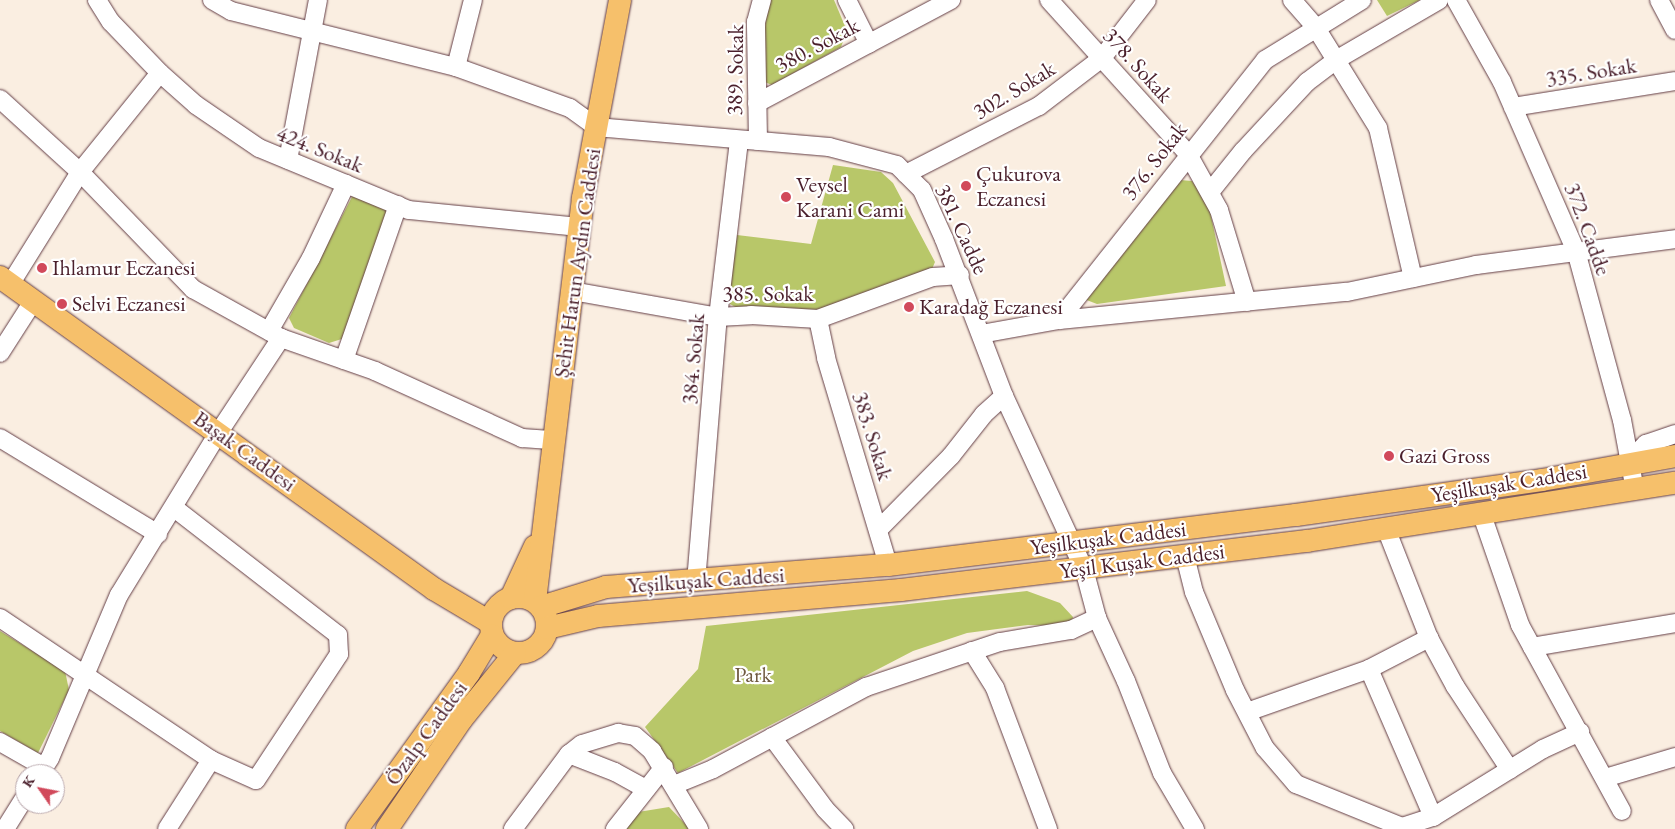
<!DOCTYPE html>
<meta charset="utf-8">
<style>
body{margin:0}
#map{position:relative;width:1675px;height:829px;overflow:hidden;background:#faeee1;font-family:"EB Garamond",serif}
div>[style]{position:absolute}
.green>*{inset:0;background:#b8c769}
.roads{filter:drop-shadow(0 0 1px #643e46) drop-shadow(0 0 1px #643e46)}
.minor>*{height:18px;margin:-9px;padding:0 9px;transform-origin:9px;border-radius:9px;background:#fff}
.major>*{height:22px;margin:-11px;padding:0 11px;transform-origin:11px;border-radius:11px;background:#f6c06b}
.major>.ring{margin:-11px;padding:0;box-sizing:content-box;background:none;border:22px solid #f6c06b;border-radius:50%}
.dots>*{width:14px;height:14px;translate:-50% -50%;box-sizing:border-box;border:2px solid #fff;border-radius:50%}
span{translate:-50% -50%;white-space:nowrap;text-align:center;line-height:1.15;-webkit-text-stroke:4.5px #fff;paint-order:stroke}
.street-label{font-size:22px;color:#4a1f2b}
.poi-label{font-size:22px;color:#4a1f2b}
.left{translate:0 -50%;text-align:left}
.park-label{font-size:22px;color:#705a41}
.north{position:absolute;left:15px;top:764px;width:50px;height:50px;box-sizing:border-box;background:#fff;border:1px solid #b7a5aa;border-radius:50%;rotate:303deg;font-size:14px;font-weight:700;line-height:20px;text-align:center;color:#4a1f2b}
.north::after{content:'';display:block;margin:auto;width:18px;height:22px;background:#d1495b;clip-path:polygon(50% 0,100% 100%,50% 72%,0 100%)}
</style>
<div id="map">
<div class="green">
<i style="clip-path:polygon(769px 0,834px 0,847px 31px,841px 47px,772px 85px,767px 83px,763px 80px,761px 55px)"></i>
<i style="clip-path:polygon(1377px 0,1420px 0,1387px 16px)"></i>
<i style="clip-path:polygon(833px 165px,881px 172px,893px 183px,935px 262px,932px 269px,820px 311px,739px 309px,730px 304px,727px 298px,737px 235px,811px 244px)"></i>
<i style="clip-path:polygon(1180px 180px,1192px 181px,1208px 202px,1226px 286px,1097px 304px,1084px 299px)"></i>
<i style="clip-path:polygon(353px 195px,386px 206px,387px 217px,345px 338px,329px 343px,294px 328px,289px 318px)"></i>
<i style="clip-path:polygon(1027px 591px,1060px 603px,1073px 617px,1071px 626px,1028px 625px,967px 633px,913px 651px,678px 773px,645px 727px,698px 669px,706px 626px)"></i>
<i style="clip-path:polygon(0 631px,65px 671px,69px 690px,38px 753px,0 731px)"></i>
<i style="clip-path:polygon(669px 807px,690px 829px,619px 829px,632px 813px)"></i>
</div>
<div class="roads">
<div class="minor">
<i style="left:97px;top:0;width:26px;rotate:58deg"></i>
<i style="left:111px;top:22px;width:71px;rotate:46.1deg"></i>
<i style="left:160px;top:73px;width:48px;rotate:41.6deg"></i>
<i style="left:196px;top:105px;width:76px;rotate:34.3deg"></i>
<i style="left:259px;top:148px;width:162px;rotate:22.5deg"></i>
<i style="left:409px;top:210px;width:172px;rotate:5.7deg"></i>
<i style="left:212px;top:0;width:22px;rotate:30deg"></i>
<i style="left:231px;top:11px;width:232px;rotate:14deg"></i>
<i style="left:456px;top:67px;width:121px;rotate:19.8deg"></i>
<i style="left:570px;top:108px;width:32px;rotate:36deg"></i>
<i style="left:596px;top:127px;width:234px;rotate:4.9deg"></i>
<i style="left:829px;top:147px;width:70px;rotate:14.8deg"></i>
<i style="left:897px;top:165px;width:35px;rotate:45deg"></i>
<i style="left:922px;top:190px;width:54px;rotate:65.8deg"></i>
<i style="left:944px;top:239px;width:168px;rotate:69.1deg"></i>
<i style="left:1004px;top:396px;width:191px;rotate:65.2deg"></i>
<i style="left:1084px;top:569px;width:51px;rotate:75.1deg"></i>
<i style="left:1097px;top:618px;width:69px;rotate:65.3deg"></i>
<i style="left:1126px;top:681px;width:99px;rotate:68.6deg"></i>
<i style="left:1162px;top:773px;width:65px;rotate:59.5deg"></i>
<i style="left:847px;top:0;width:49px;rotate:63.4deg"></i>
<i style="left:1049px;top:0;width:207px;rotate:47.9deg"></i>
<i style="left:1188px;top:154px;width:64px;rotate:61deg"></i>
<i style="left:1219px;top:210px;width:96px;rotate:73.1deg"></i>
<i style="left:1292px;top:0;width:37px;rotate:49deg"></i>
<i style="left:1316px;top:28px;width:118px;rotate:58.2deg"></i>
<i style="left:1378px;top:128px;width:154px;rotate:76.9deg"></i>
<i style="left:1456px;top:0;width:94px;rotate:60.7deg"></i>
<i style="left:1502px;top:82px;width:184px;rotate:66.4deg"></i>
<i style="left:1576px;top:251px;width:175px;rotate:74.8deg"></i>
<i style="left:1622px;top:420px;width:71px;rotate:79.5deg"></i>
<i style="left:1659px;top:0;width:34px;rotate:62deg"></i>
<i style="left:456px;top:67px;width:69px;rotate:-75.8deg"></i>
<i style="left:0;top:99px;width:108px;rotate:42.4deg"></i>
<i style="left:80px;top:172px;width:163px;rotate:46deg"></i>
<i style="left:193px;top:289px;width:101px;rotate:29.1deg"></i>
<i style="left:757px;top:103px;width:220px;rotate:-28deg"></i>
<i style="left:1513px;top:107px;width:164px;rotate:-9.1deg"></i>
<i style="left:758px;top:141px;width:119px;rotate:-91deg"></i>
<i style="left:756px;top:22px;width:23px;rotate:-75deg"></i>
<i style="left:288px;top:160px;width:163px;rotate:-79.4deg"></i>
<i style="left:906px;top:174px;width:149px;rotate:-27.1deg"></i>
<i style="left:1039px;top:106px;width:79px;rotate:-37.3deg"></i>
<i style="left:1102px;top:58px;width:73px;rotate:-52.2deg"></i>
<i style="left:1210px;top:192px;width:53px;rotate:-51.2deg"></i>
<i style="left:1243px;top:151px;width:94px;rotate:-47.2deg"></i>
<i style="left:1307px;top:82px;width:36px;rotate:-37deg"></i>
<i style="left:1336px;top:60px;width:119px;rotate:-30.2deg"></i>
<i style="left:11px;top:283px;width:131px;rotate:-58.1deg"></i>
<i style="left:80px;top:172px;width:127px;rotate:-51.1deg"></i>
<i style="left:572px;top:291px;width:148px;rotate:10.1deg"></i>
<i style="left:718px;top:317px;width:33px;rotate:-3deg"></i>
<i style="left:751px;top:315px;width:67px;rotate:3.4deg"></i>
<i style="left:818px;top:319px;width:122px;rotate:-20.1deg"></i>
<i style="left:933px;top:277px;width:27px;rotate:-4deg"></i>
<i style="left:818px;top:319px;width:40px;rotate:78deg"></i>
<i style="left:826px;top:358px;width:216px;rotate:73.3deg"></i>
<i style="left:1059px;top:320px;width:289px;rotate:-5.6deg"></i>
<i style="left:1347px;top:292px;width:132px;rotate:-11.8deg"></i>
<i style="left:1476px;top:265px;width:201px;rotate:-7.4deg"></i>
<i style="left:269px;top:331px;width:84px;rotate:-60.1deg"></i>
<i style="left:311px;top:258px;width:82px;rotate:-64.7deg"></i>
<i style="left:981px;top:334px;width:79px;rotate:-10.2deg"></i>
<i style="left:1059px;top:320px;width:332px;rotate:-51.6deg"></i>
<i style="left:1265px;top:60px;width:114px;rotate:-31.7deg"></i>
<i style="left:0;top:353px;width:63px;rotate:-57.3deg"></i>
<i style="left:344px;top:360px;width:164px;rotate:-70.8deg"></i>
<i style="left:0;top:438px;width:185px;rotate:31.3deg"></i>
<i style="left:1629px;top:462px;width:25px;rotate:-47deg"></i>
<i style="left:1646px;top:444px;width:31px;rotate:-19deg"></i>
<i style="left:1482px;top:515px;width:116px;rotate:70.9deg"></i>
<i style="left:1520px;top:625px;width:212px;rotate:61.3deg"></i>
<i style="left:878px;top:530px;width:104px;rotate:-45.4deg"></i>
<i style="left:951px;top:456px;width:53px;rotate:-51.8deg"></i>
<i style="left:984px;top:414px;width:27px;rotate:-42deg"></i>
<i style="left:1387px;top:531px;width:115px;rotate:68.6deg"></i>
<i style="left:1429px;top:638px;width:55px;rotate:61.6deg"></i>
<i style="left:1455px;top:686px;width:100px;rotate:56.8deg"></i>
<i style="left:1185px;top:556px;width:37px;rotate:76deg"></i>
<i style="left:1194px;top:592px;width:106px;rotate:67.3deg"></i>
<i style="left:1235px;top:690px;width:65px;rotate:62.7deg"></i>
<i style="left:1265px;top:748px;width:48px;rotate:49.3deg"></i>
<i style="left:1296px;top:784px;width:120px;rotate:22.1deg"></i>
<i style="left:696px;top:582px;width:266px;rotate:-85.3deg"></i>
<i style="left:718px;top:317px;width:178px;rotate:-83.2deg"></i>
<i style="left:0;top:618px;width:254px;rotate:33.9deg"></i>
<i style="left:211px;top:760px;width:49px;rotate:24deg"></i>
<i style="left:256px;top:780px;width:151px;rotate:-56.6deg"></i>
<i style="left:339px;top:654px;width:19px;rotate:-93deg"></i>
<i style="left:338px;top:635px;width:207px;rotate:-142.2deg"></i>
<i style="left:1532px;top:647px;width:145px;rotate:-9.5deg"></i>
<i style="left:972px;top:651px;width:44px;rotate:58.1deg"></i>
<i style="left:995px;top:688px;width:151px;rotate:69.4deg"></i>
<i style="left:1369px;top:669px;width:161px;rotate:66.6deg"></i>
<i style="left:1247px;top:712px;width:129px;rotate:-19.4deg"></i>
<i style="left:1369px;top:669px;width:68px;rotate:-27.3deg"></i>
<i style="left:772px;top:737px;width:89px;rotate:53.6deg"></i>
<i style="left:825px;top:809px;width:28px;rotate:46deg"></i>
<i style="left:0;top:742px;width:51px;rotate:29.6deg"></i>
<i style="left:569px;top:754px;width:49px;rotate:21.4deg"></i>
<i style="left:615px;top:772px;width:35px;rotate:29deg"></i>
<i style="left:40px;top:774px;width:19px;rotate:-58deg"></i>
<i style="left:50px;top:758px;width:177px;rotate:-67.1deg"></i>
<i style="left:119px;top:595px;width:191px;rotate:-58.5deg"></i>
<i style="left:219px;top:432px;width:113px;rotate:-56.6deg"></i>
<i style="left:281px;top:338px;width:100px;rotate:19.3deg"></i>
<i style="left:375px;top:371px;width:162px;rotate:24.5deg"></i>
<i style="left:522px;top:438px;width:32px;rotate:4deg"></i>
<i style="left:1605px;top:778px;width:73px;rotate:-16.7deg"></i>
<i style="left:674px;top:785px;width:42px;rotate:-22.3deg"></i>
<i style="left:713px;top:769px;width:174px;rotate:-28.2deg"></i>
<i style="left:866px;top:687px;width:141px;rotate:-18.6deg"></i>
<i style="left:1000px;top:642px;width:72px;rotate:-9.6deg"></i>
<i style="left:1071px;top:630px;width:29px;rotate:-25deg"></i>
<i style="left:1402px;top:827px;width:33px;rotate:-18deg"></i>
<i style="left:1433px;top:817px;width:129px;rotate:-31.7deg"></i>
<i style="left:1543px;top:749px;width:41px;rotate:-24.7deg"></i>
<i style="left:5px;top:829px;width:38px;rotate:-58deg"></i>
<i style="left:167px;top:829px;width:82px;rotate:-57.5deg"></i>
<i style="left:513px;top:829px;width:94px;rotate:-53.3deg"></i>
<i style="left:569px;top:754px;width:16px;rotate:-38deg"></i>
<i style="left:582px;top:744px;width:38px;rotate:-17deg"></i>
<i style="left:618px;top:733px;width:17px;rotate:10deg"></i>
<i style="left:635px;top:736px;width:23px;rotate:41deg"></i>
<i style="left:652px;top:751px;width:91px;rotate:58.9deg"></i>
<i style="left:615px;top:829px;width:79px;rotate:-51.7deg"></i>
</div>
<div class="major">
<i style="left:0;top:277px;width:535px;rotate:35.71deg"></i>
<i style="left:434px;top:589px;width:66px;rotate:30.8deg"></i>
<i class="ring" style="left:491px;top:597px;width:34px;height:34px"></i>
<i style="left:511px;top:598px;width:57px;rotate:-65.2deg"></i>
<i style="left:535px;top:601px;width:406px;rotate:-83.2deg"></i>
<i style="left:583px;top:198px;width:201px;rotate:-79.4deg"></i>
<i style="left:541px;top:607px;width:68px;rotate:-17.1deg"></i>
<i style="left:606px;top:587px;width:283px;rotate:-4.5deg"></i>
<i style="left:888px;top:565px;width:411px;rotate:-7deg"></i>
<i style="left:1296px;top:515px;width:248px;rotate:-8.1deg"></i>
<i style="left:1542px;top:480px;width:135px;rotate:-10.2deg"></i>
<i style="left:547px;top:628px;width:52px;rotate:-13.2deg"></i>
<i style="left:598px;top:616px;width:304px;rotate:-4.9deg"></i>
<i style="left:901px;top:590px;width:409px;rotate:-6.9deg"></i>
<i style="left:1307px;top:541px;width:373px;rotate:-9deg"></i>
<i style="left:357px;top:829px;width:192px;rotate:-54.3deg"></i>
<i style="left:469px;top:673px;width:44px;rotate:-58.8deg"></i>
<i style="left:387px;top:829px;width:132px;rotate:-55.8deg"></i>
<i style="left:461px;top:720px;width:86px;rotate:-51.1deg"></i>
</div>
</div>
<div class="dots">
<i style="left:966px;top:186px;background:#d1495b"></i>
<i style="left:786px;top:197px;background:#d1495b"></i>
<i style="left:42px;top:268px;background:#d1495b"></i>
<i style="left:62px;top:304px;background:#d1495b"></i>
<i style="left:909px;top:307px;background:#d1495b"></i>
<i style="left:1389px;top:456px;background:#d1495b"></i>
</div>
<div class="street-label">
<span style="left:817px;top:45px;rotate:-28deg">380. Sokak</span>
<span style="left:1138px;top:65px;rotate:48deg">378. Sokak</span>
<span style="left:735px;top:70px;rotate:-89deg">389. Sokak</span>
<span style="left:1591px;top:72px;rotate:-9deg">335. Sokak</span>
<span style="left:1014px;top:90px;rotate:-31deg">302. Sokak</span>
<span style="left:320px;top:149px;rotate:22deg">424. Sokak</span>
<span style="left:1154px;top:161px;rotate:-52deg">376. Sokak</span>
<span style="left:962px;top:229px;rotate:65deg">381. Cadde</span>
<span style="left:1588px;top:229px;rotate:70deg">372. Cadde</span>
<span style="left:577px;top:263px;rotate:-82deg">Şehit Harun Aydın Caddesi</span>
<span style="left:768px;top:294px">385. Sokak</span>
<span style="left:693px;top:359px;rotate:-85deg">384. Sokak</span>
<span style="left:873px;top:436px;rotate:73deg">383. Sokak</span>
<span style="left:245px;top:451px;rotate:36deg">Başak Caddesi</span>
<span style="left:1509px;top:483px;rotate:-9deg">Yeşilkuşak Caddesi</span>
<span style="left:1108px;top:538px;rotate:-7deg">Yeşilkuşak Caddesi</span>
<span style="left:1142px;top:561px;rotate:-7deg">Yeşil Kuşak Caddesi</span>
<span style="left:706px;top:580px;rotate:-4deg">Yeşilkuşak Caddesi</span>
<span style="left:426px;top:733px;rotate:-54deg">Özalp Caddesi</span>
</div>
<div class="poi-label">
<span class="left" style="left:976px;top:186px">Çukurova<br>Eczanesi</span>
<span class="left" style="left:796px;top:197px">Veysel<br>Karani Cami</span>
<span class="left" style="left:52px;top:268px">Ihlamur Eczanesi</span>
<span class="left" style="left:72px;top:304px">Selvi Eczanesi</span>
<span class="left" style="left:919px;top:307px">Karadağ Eczanesi</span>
<span class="left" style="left:1399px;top:456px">Gazi Gross</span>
</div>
<div class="park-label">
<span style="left:753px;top:675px">Park</span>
</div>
<div class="north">K</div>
</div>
